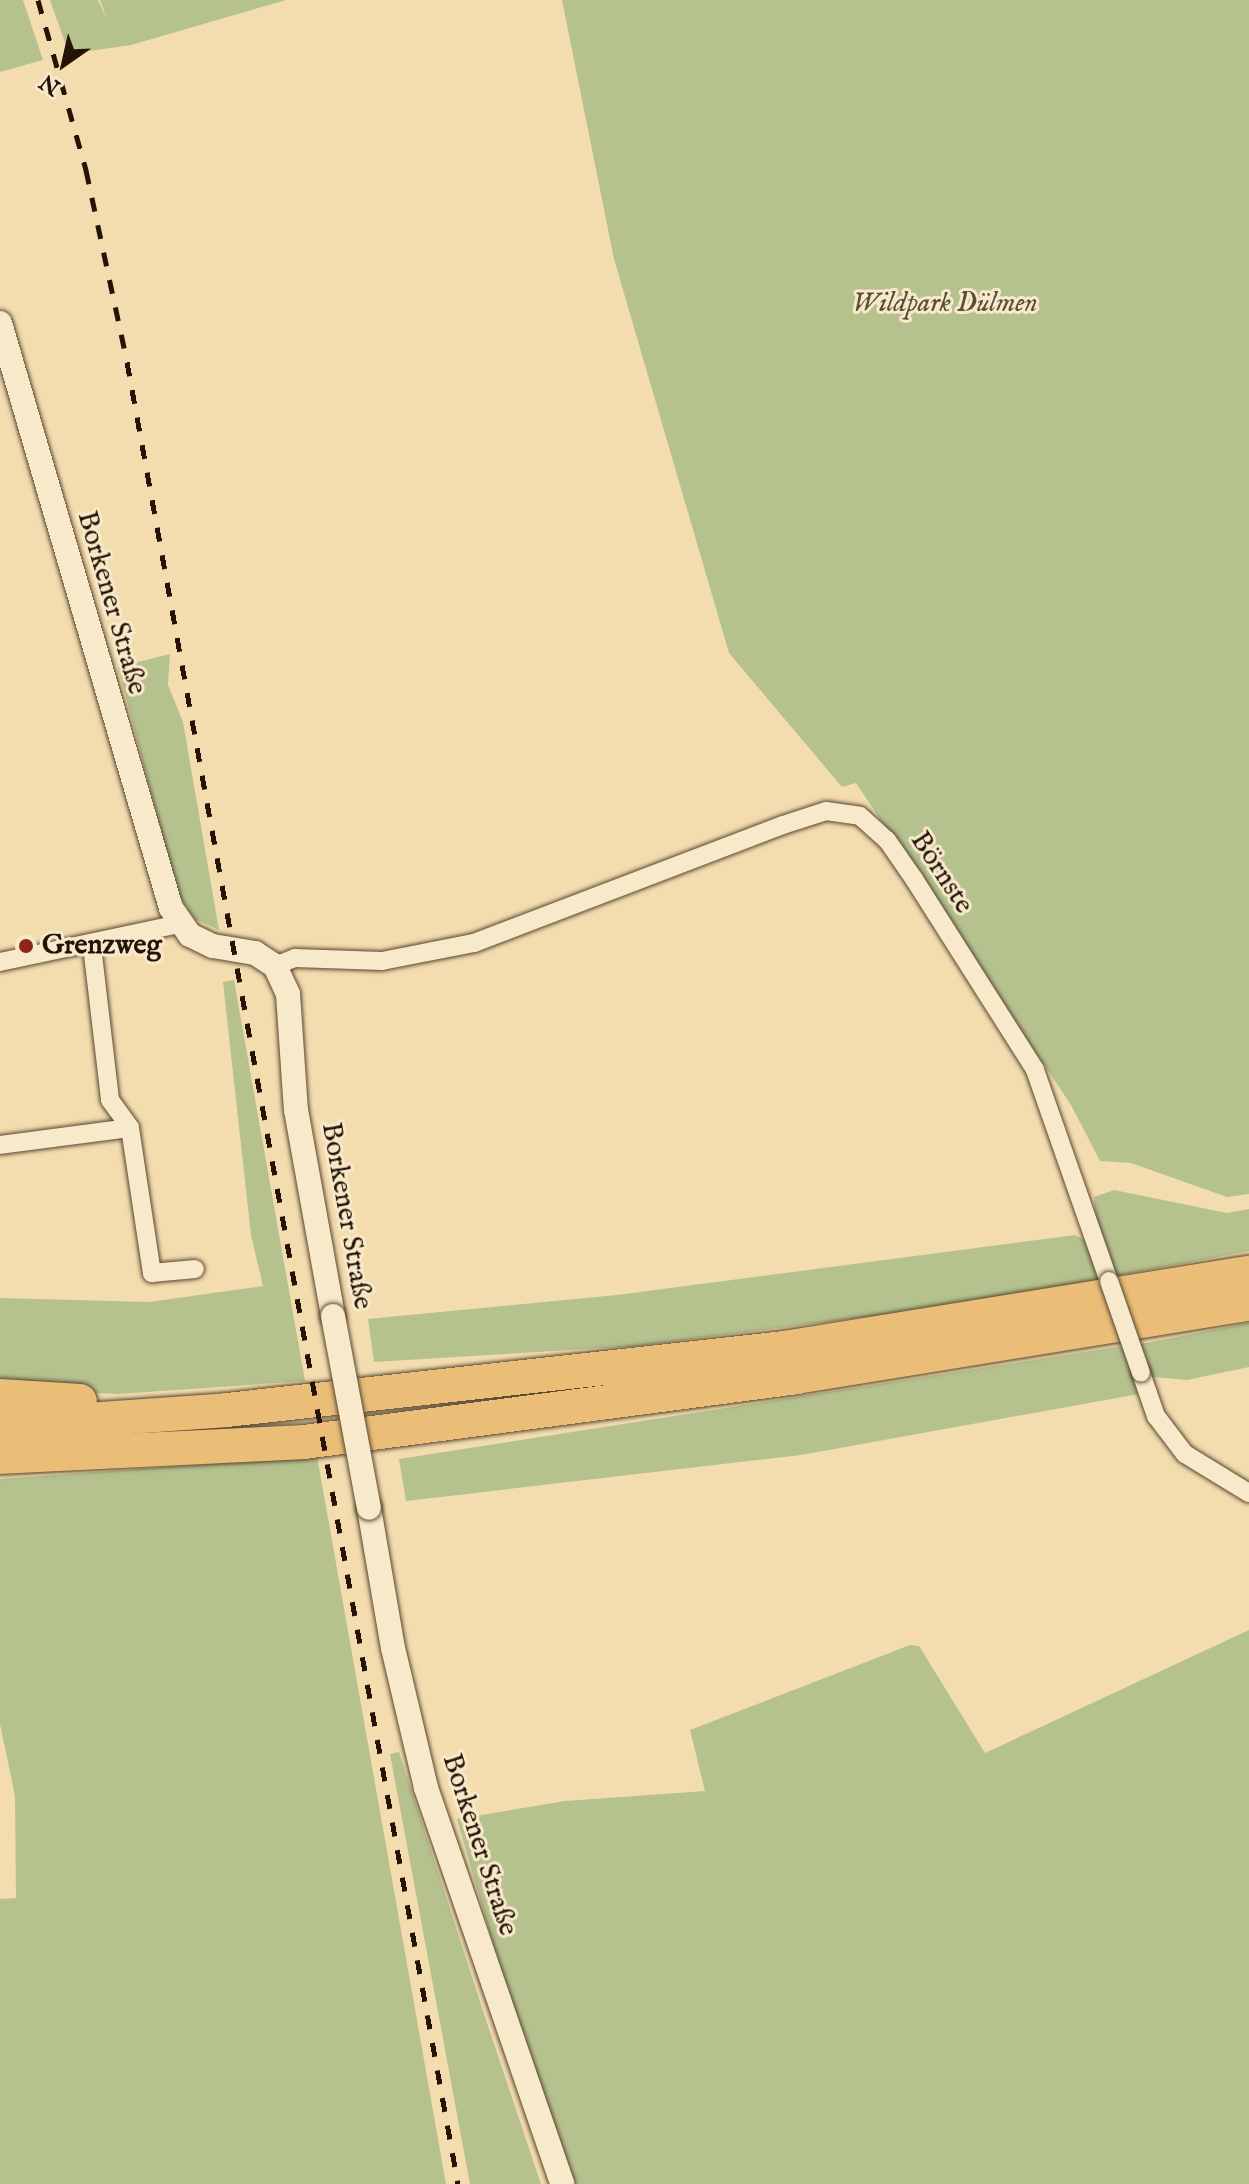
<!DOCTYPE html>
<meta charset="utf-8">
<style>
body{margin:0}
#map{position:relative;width:1249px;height:2184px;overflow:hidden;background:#f3ddae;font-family:"IM FELL English",serif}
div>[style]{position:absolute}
.green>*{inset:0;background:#b5c28e}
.roads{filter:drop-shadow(0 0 2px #584632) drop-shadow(0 0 2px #584632)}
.minor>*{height:18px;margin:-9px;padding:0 9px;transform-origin:9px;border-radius:9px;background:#f7e9ca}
.tertiary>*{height:24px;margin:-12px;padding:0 12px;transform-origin:12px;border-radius:12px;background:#f7e9ca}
.motorway>*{height:34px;margin:-17px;padding:0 17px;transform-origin:17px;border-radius:17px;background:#eabe77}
.rail>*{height:5px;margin-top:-2.5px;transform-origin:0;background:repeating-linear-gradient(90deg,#251308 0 14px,transparent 0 28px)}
.bridges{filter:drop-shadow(0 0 2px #584632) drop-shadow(0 0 2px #584632)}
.minor-bridge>*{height:18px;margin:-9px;padding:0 9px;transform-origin:9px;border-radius:9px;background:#f7e9ca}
.tertiary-bridge>*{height:24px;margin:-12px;padding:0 12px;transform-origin:12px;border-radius:12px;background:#f7e9ca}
.dots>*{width:22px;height:22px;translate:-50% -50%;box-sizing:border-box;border:4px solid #f7e9ca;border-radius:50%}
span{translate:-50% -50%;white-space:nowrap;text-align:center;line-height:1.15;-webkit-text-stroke:6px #f7e9ca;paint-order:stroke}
.park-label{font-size:28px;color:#575037;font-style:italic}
.street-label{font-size:28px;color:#251308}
.poi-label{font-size:28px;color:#251308;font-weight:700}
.left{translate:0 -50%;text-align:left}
.north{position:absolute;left:24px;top:24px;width:80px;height:80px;-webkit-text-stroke:6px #f7e9ca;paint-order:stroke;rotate:214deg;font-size:22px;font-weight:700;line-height:32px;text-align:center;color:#251308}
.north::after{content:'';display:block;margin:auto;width:28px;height:36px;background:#251308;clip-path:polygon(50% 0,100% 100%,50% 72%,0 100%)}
</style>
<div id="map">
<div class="green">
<i style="clip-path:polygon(0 0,23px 0,43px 60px,0 72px)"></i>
<i style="clip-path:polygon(50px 0,98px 0,108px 21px,100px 0,286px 0,131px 45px,69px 54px)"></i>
<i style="clip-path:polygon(562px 0,1249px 0,1249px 1194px,1227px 1197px,1131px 1163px,1100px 1161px,1071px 1105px,856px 783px,842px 787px,729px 653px,614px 259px)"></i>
<i style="clip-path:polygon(170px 654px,168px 685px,183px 722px,219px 930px,195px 919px,178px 894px,118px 667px)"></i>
<i style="clip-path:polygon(234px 980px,305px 1381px,118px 1394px,0 1389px,0 1298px,149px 1302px,263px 1286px,251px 1235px,223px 982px)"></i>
<i style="clip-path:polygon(1114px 1190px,1227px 1213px,1249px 1209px,1249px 1251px,1116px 1276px,1096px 1220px,1094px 1197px)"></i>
<i style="clip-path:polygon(1075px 1235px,1087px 1241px,1100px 1280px,904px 1312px,636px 1346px,374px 1362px,368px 1319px,617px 1295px)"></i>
<i style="clip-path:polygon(1249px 1323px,1249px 1367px,1187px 1380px,1153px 1377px,1141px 1344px)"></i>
<i style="clip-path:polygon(1123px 1346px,1139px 1394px,801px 1455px,406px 1501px,399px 1459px)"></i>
<i style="clip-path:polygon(317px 1456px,446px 2184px,0 2184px,0 1899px,16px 1898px,15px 1796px,0 1724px,0 1479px)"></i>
<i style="clip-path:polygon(1249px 1630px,1249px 2184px,571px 2184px,512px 2009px,457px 1819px,565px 1801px,705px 1791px,690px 1730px,910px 1645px,919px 1646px,985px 1753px)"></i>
<i style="clip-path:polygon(399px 1752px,487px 2023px,541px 2184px,470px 2184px,390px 1754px)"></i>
</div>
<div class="roads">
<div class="minor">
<i style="left:92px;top:946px;width:155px;rotate:83.3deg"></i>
<i style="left:110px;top:1100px;width:34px;rotate:54deg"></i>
<i style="left:130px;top:1128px;width:147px;rotate:81.4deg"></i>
<i style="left:152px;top:1273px;width:43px;rotate:-5.3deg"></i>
<i style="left:0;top:962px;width:183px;rotate:-12deg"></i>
<i style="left:275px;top:966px;width:22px;rotate:-22deg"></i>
<i style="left:295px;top:958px;width:87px;rotate:2deg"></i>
<i style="left:382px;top:961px;width:94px;rotate:-11.1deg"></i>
<i style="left:474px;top:943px;width:331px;rotate:-20.9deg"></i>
<i style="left:783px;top:825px;width:45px;rotate:-18deg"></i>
<i style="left:826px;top:811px;width:34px;rotate:8deg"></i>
<i style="left:860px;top:816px;width:36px;rotate:42deg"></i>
<i style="left:887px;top:840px;width:47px;rotate:55.3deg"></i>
<i style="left:914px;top:879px;width:226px;rotate:57.6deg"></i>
<i style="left:1035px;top:1070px;width:224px;rotate:70.7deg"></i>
<i style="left:0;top:1145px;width:131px;rotate:-7.5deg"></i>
<i style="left:1141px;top:1373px;width:46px;rotate:70.8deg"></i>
<i style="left:1156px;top:1416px;width:48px;rotate:52.7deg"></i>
<i style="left:1185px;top:1454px;width:75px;rotate:31.4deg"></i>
</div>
<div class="tertiary">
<i style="left:0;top:323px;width:609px;rotate:73.71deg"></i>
<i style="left:171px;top:908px;width:33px;rotate:55deg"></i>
<i style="left:190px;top:935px;width:25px;rotate:26deg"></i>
<i style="left:213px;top:946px;width:43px;rotate:9.5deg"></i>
<i style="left:255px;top:953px;width:24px;rotate:33deg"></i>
<i style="left:275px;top:966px;width:31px;rotate:65deg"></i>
<i style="left:288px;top:994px;width:116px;rotate:86.1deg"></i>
<i style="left:296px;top:1110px;width:209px;rotate:79.8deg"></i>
<i style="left:369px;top:1508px;width:142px;rotate:80.3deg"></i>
<i style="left:393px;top:1648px;width:144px;rotate:76.7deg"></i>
<i style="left:426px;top:1788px;width:419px;rotate:71deg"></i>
</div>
<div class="motorway">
<i style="left:0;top:1396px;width:80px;rotate:3.6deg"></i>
<i style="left:0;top:1426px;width:228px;rotate:-4deg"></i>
<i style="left:227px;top:1410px;width:560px;rotate:-6.35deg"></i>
<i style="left:784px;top:1348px;width:471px;rotate:-9.2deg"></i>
<i style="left:0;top:1457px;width:304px;rotate:-2.8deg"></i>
<i style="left:304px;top:1442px;width:496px;rotate:-7.5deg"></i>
<i style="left:796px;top:1377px;width:459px;rotate:-9.2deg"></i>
</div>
</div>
<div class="rail">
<i style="left:38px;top:0;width:177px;rotate:74.2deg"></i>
<i style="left:86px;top:170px;width:196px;rotate:77.9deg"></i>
<i style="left:127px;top:362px;width:1852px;rotate:79.7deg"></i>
</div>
<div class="bridges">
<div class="minor-bridge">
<i style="left:1109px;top:1281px;width:97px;rotate:70.8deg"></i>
</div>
<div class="tertiary-bridge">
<i style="left:333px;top:1316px;width:195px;rotate:79.4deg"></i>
</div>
</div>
<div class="dots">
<i style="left:26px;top:946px;background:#8f2418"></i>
</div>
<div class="park-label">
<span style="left:945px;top:304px">Wildpark Dülmen</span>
</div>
<div class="street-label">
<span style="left:111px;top:603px;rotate:74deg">Borkener Straße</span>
<span style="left:941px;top:873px;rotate:57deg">Börnste</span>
<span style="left:346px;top:1216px;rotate:80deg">Borkener Straße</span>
<span style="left:479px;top:1845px;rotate:72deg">Borkener Straße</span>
</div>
<div class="poi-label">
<span class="left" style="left:42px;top:946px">Grenzweg</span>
</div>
<div class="north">N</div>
</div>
